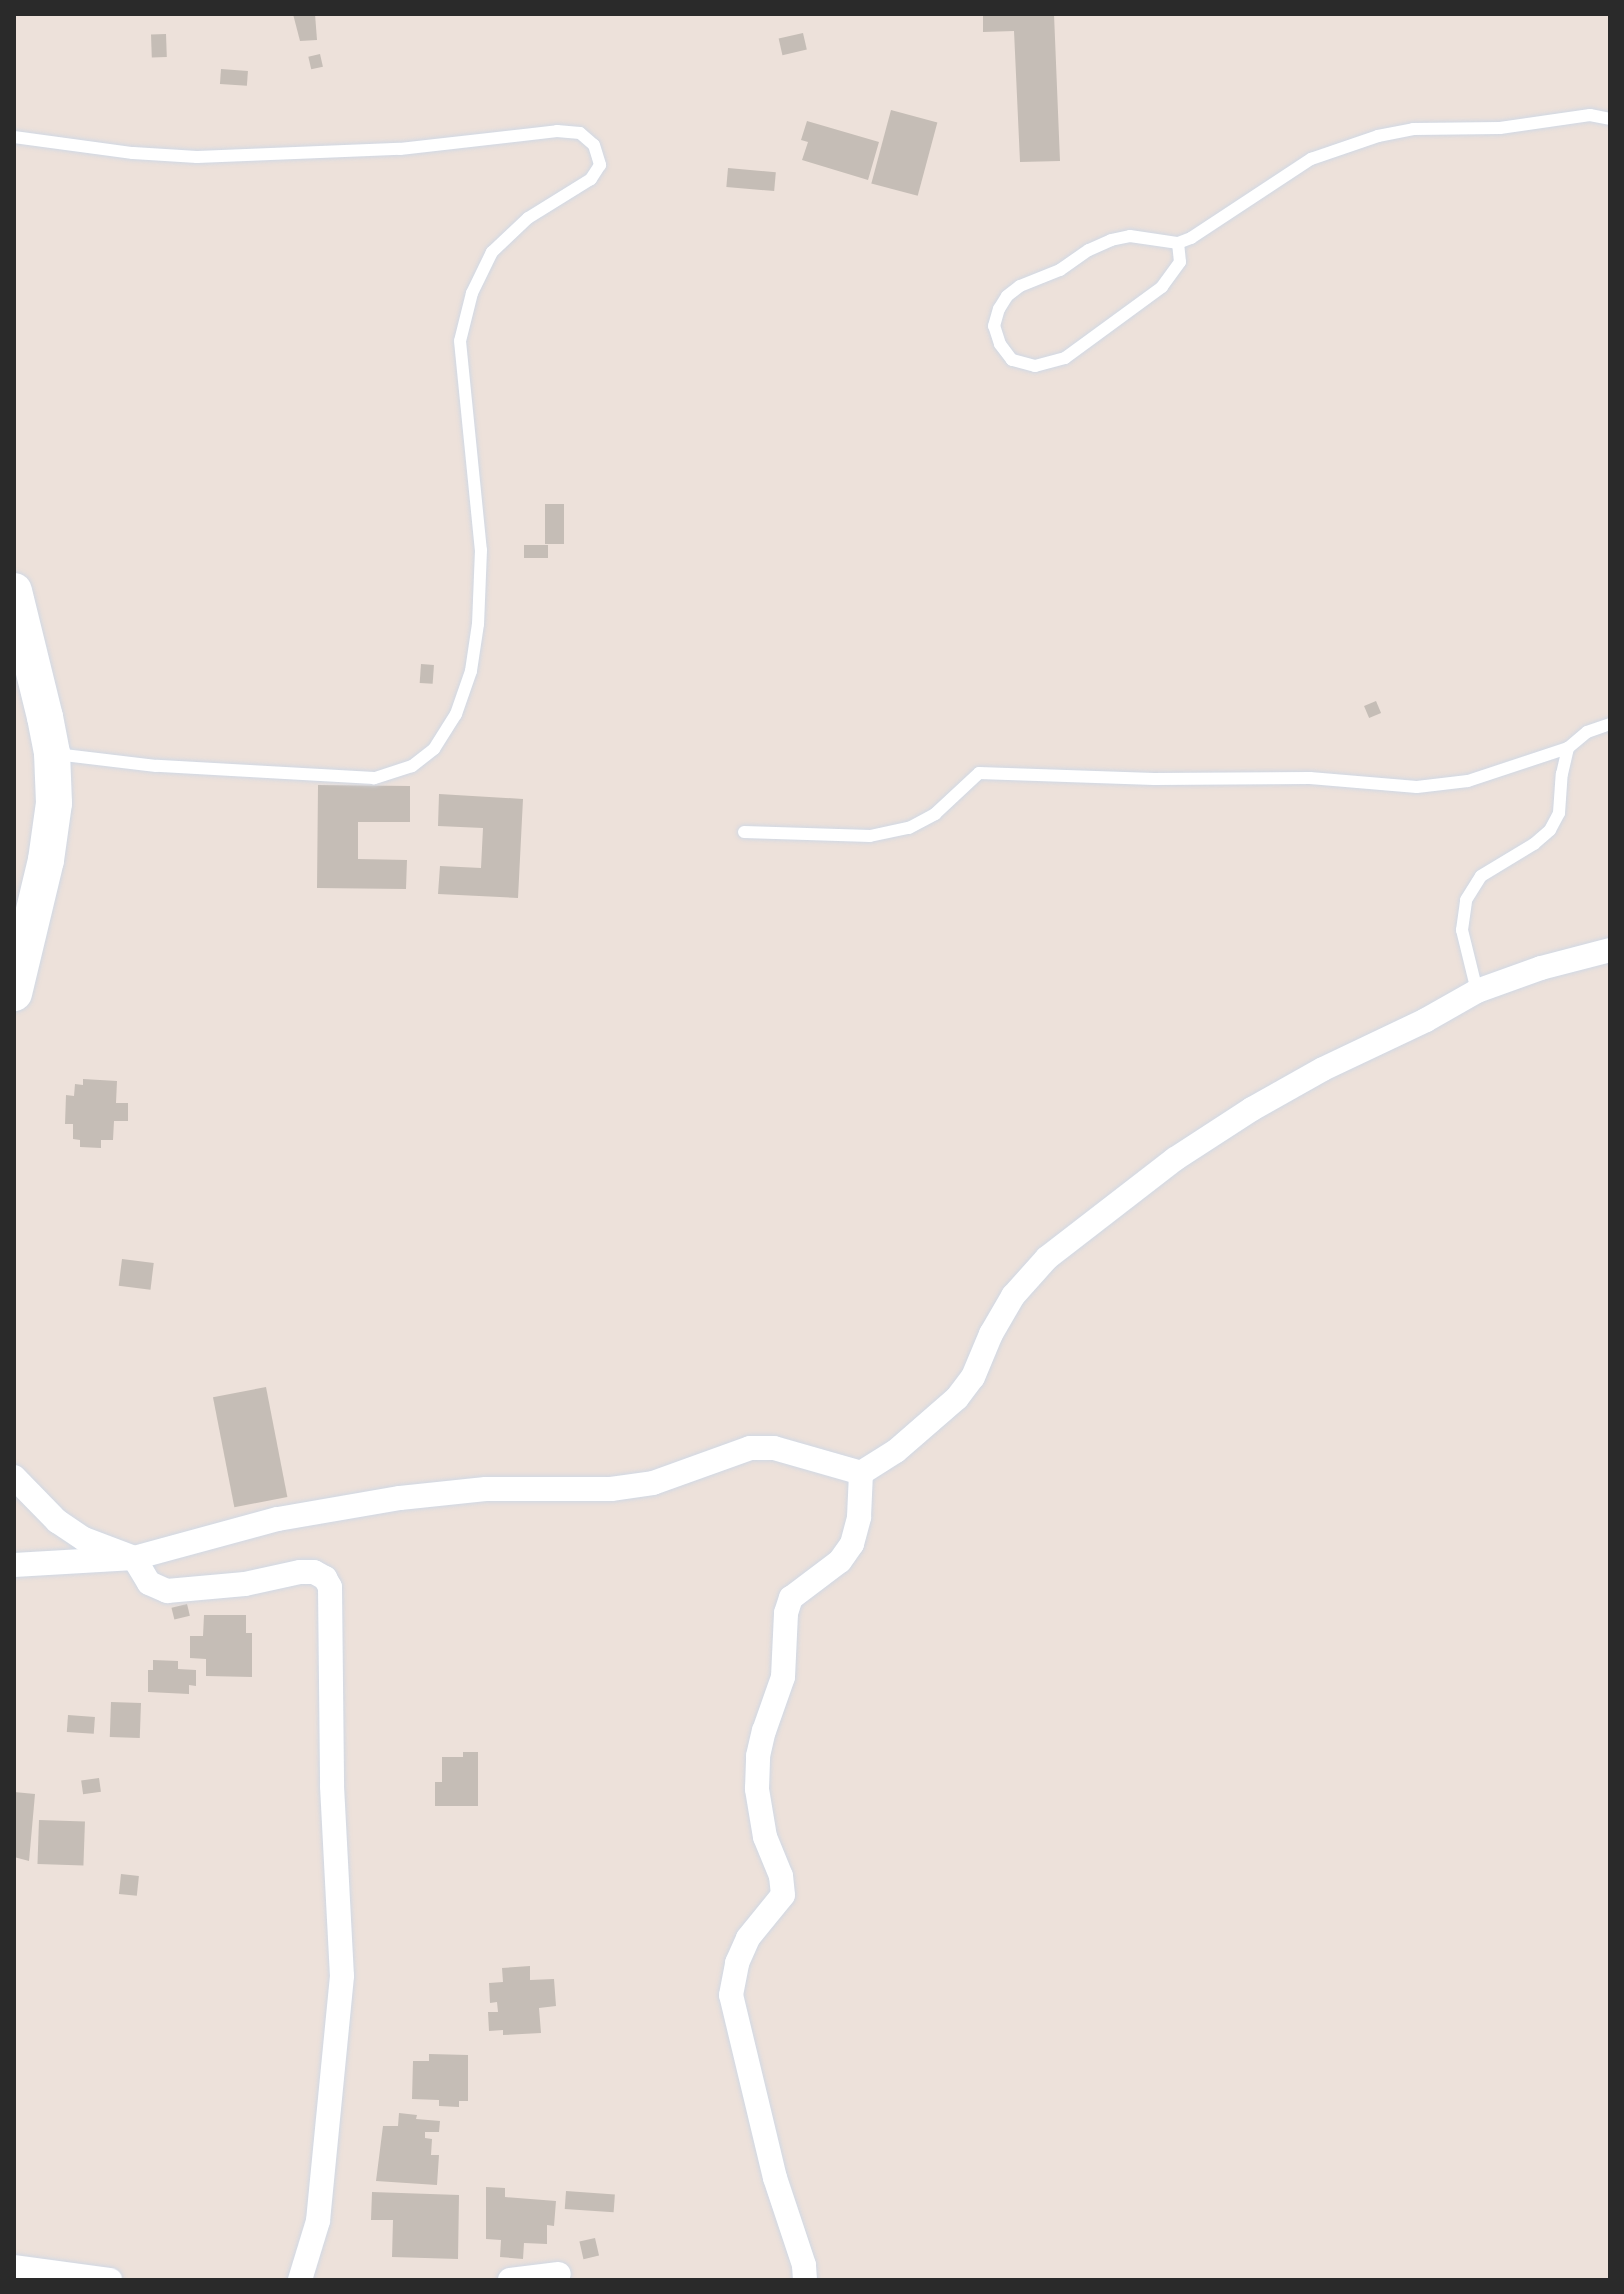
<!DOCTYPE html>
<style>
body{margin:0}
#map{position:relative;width:1624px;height:2294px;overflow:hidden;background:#ede1da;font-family:"PT Sans",sans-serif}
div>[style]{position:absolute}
.building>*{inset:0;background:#c5bdb6;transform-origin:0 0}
.roads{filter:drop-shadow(0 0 2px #d0d8e4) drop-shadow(0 0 2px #d0d8e4)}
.lane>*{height:12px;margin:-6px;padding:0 6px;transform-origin:6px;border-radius:6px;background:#fff}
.street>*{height:24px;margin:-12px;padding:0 12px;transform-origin:12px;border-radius:12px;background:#fff}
.secondary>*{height:36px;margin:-18px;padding:0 18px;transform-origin:18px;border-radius:18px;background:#fff}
span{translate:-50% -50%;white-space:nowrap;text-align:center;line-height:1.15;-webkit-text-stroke:6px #fff;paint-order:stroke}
.frame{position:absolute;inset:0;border:16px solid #2a2a2a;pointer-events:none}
</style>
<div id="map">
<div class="building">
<i style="clip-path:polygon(293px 14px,315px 14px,317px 40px,300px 41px)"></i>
<i style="clip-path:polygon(983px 14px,1054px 14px,1060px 161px,1020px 162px,1014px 31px,983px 32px)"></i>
<i style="left:803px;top:33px;width:17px;height:25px;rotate:77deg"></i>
<i style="left:166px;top:34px;width:23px;height:15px;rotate:88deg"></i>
<i style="left:320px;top:54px;width:13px;height:12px;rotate:77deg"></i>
<i style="left:221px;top:69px;width:27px;height:15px;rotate:4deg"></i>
<i style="left:891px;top:110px;width:48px;height:76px;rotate:15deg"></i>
<i style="clip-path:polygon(807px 121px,879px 142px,868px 180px,802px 160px,808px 142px,801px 140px)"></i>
<i style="left:728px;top:168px;width:48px;height:19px;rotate:5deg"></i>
<i style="left:545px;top:504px;width:19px;height:40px"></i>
<i style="left:548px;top:545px;width:13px;height:24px;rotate:90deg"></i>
<i style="left:421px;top:664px;width:13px;height:19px;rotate:4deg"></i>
<i style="left:1376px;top:701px;width:13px;height:13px;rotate:67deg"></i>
<i style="clip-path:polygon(318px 785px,410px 786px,410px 822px,358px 822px,358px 859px,407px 860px,406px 889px,317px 888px)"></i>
<i style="clip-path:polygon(439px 794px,523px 799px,518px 898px,438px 894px,440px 866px,481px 868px,483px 828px,438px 826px)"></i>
<i style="clip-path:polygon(83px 1079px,117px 1081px,116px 1103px,128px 1103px,128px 1121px,114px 1121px,113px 1140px,101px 1140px,101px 1148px,80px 1147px,80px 1140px,73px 1139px,73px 1124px,65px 1124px,66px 1095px,74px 1096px,75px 1084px,83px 1085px)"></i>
<i style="left:122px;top:1259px;width:32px;height:27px;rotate:7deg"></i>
<i style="left:266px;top:1387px;width:112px;height:54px;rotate:79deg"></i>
<i style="left:187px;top:1604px;width:12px;height:16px;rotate:76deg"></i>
<i style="clip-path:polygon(204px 1615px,246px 1615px,246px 1633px,252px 1633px,252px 1677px,206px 1676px,206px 1659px,190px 1658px,190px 1636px,203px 1636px)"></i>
<i style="clip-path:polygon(153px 1660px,178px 1661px,178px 1669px,196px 1670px,196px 1686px,189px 1685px,189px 1694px,148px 1692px,148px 1670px,153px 1670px)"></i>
<i style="left:111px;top:1702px;width:30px;height:35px;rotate:2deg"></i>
<i style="left:68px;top:1715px;width:27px;height:17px;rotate:4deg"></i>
<i style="clip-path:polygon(463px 1752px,478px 1752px,478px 1806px,435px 1806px,435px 1782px,442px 1782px,442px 1757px,463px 1757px)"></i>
<i style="left:99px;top:1778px;width:14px;height:18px;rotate:82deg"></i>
<i style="clip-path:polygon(14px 1792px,35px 1794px,29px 1861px,14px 1857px)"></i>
<i style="left:39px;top:1820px;width:46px;height:44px;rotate:2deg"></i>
<i style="left:121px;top:1874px;width:18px;height:20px;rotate:6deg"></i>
<i style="clip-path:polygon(530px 1966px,530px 1980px,554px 1979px,556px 2006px,539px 2008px,541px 2033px,503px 2035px,503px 2030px,489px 2031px,488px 2012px,498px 2012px,497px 2002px,490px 2003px,489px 1983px,503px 1982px,502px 1968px)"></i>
<i style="clip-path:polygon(429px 2054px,468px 2055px,468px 2101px,459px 2101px,459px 2107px,439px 2106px,439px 2100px,412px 2099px,413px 2061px,429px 2061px)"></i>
<i style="clip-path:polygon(399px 2113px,417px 2115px,416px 2119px,440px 2121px,439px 2132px,425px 2132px,425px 2138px,432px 2139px,431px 2155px,439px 2155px,437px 2185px,376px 2181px,383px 2126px,398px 2126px)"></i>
<i style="clip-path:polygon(486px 2187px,505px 2188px,505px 2197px,556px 2201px,554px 2226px,547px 2225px,547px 2244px,524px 2243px,523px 2259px,500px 2257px,501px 2240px,486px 2239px)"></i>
<i style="left:566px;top:2191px;width:49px;height:18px;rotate:4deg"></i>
<i style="clip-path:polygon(372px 2192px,459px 2195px,458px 2259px,392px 2257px,393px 2220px,371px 2220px)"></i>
<i style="left:595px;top:2238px;width:18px;height:16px;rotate:77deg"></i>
</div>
<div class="roads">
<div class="lane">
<i style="left:14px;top:137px;width:120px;rotate:7.7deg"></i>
<i style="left:133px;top:153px;width:64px;rotate:3.6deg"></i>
<i style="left:197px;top:157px;width:203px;rotate:-2.3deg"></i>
<i style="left:400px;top:149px;width:158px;rotate:-6.5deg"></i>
<i style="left:557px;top:131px;width:23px;rotate:5deg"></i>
<i style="left:580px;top:133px;width:18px;rotate:41deg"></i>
<i style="left:594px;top:145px;width:21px;rotate:73deg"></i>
<i style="left:600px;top:165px;width:17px;rotate:123deg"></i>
<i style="left:591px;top:179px;width:74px;rotate:148.2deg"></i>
<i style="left:528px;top:218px;width:50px;rotate:136.6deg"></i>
<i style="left:492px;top:252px;width:46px;rotate:116deg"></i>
<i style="left:472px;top:293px;width:49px;rotate:104deg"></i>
<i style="left:460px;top:341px;width:210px;rotate:84.3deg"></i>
<i style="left:481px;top:550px;width:74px;rotate:92.3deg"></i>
<i style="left:478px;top:624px;width:48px;rotate:98.5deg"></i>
<i style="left:471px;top:671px;width:46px;rotate:109.2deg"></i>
<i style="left:456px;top:714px;width:41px;rotate:122.2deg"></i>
<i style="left:434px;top:749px;width:28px;rotate:142deg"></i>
<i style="left:412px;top:766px;width:40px;rotate:162deg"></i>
<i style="left:374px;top:778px;width:218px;rotate:-176.8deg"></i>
<i style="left:156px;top:766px;width:101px;rotate:-173.2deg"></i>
<i style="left:1178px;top:243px;width:19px;rotate:84deg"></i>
<i style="left:1180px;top:262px;width:31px;rotate:126deg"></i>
<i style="left:1162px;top:287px;width:120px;rotate:143.8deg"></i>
<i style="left:1065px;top:358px;width:31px;rotate:165deg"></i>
<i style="left:1035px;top:366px;width:24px;rotate:-165deg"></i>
<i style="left:1012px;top:360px;width:20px;rotate:-127deg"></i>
<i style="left:1000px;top:344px;width:19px;rotate:-108deg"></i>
<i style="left:994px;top:326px;width:18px;rotate:-74deg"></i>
<i style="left:999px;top:309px;width:15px;rotate:-58deg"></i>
<i style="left:1007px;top:296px;width:16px;rotate:-38deg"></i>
<i style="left:1020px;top:286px;width:43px;rotate:-21.8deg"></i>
<i style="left:1060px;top:270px;width:35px;rotate:-35deg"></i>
<i style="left:1089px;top:250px;width:24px;rotate:-24deg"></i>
<i style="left:1111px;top:240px;width:19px;rotate:-12deg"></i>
<i style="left:1130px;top:236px;width:49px;rotate:8.3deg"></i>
<i style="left:1178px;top:243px;width:14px;rotate:-21deg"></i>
<i style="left:1191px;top:238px;width:144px;rotate:-33.4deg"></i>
<i style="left:1311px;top:159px;width:71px;rotate:-18.9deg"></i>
<i style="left:1378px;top:136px;width:36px;rotate:-11deg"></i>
<i style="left:1413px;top:129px;width:87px;rotate:-0.7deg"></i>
<i style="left:1500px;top:128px;width:91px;rotate:-8.2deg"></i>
<i style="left:1590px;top:115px;width:20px;rotate:11deg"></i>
<i style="left:744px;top:832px;width:126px;rotate:1.8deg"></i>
<i style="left:870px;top:836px;width:40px;rotate:-12deg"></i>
<i style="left:909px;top:828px;width:30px;rotate:-28deg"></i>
<i style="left:935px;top:814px;width:60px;rotate:-43deg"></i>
<i style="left:979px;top:773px;width:175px;rotate:2deg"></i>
<i style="left:1154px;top:779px;width:156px;rotate:-0.4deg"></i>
<i style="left:1310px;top:778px;width:107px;rotate:4.8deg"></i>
<i style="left:1417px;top:787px;width:51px;rotate:-6.7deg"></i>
<i style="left:1468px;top:781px;width:105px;rotate:-18.3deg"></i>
<i style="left:1477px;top:991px;width:63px;rotate:-103.8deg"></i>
<i style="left:1462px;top:930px;width:30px;rotate:-82deg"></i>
<i style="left:1466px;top:900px;width:28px;rotate:-58deg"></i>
<i style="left:1481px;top:876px;width:62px;rotate:-31.1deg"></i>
<i style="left:1534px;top:844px;width:21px;rotate:-41deg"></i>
<i style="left:1550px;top:830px;width:19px;rotate:-62deg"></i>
<i style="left:1559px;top:813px;width:39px;rotate:-86deg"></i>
<i style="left:1562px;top:774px;width:27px;rotate:-77deg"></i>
<i style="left:1568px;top:748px;width:25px;rotate:-40deg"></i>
<i style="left:1587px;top:732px;width:24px;rotate:-19deg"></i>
</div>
<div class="street">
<i style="left:14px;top:1477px;width:62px;rotate:45.7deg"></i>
<i style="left:57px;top:1521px;width:32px;rotate:34deg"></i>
<i style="left:84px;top:1539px;width:53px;rotate:20.8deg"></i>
<i style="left:134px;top:1558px;width:29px;rotate:59deg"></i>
<i style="left:149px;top:1583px;width:20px;rotate:24deg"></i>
<i style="left:167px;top:1591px;width:78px;rotate:-5.1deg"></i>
<i style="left:245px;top:1584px;width:56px;rotate:-12.3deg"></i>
<i style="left:300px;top:1572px;width:14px"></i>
<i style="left:314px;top:1572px;width:13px;rotate:29deg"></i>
<i style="left:325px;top:1578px;width:10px;rotate:61deg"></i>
<i style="left:330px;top:1587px;width:199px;rotate:89.4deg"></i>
<i style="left:332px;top:1786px;width:190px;rotate:87deg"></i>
<i style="left:342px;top:1976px;width:246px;rotate:95.6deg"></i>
<i style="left:318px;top:2221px;width:62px;rotate:107deg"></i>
<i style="left:14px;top:1565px;width:120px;rotate:-3.3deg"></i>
<i style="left:134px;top:1558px;width:149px;rotate:-15.2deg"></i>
<i style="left:278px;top:1519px;width:124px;rotate:-9.8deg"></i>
<i style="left:400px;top:1498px;width:86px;rotate:-6deg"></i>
<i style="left:486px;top:1489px;width:125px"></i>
<i style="left:611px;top:1489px;width:42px;rotate:-8.1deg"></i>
<i style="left:653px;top:1483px;width:103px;rotate:-19.8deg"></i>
<i style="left:750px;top:1448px;width:24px"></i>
<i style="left:774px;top:1448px;width:91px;rotate:16deg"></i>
<i style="left:861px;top:1473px;width:41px;rotate:-32.2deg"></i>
<i style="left:896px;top:1451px;width:81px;rotate:-41deg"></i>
<i style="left:957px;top:1398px;width:26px;rotate:-53deg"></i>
<i style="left:973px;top:1377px;width:47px;rotate:-67.3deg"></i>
<i style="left:991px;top:1334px;width:44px;rotate:-59.9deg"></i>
<i style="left:1013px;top:1296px;width:51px;rotate:-48.2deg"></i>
<i style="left:1047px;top:1258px;width:162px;rotate:-37.7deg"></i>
<i style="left:1175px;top:1159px;width:92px;rotate:-33deg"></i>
<i style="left:1252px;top:1109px;width:81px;rotate:-29.4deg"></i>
<i style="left:1323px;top:1069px;width:114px;rotate:-25.4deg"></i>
<i style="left:1426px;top:1020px;width:59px;rotate:-29.6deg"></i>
<i style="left:1477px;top:991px;width:68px;rotate:-19.8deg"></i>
<i style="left:1541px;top:968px;width:71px;rotate:-14.6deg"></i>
<i style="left:14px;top:2267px;width:97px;rotate:7.7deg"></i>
<i style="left:510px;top:2280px;width:49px;rotate:-7deg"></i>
<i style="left:805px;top:2280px;width:15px;rotate:-94deg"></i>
<i style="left:804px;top:2265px;width:92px;rotate:-108.4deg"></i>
<i style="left:775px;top:2178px;width:188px;rotate:-103.5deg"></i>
<i style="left:731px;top:1995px;width:33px;rotate:-79deg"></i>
<i style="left:737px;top:1963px;width:27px;rotate:-66deg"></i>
<i style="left:748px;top:1938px;width:55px;rotate:-50.9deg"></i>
<i style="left:783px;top:1895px;width:19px;rotate:-96deg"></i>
<i style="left:781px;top:1876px;width:42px;rotate:-112.3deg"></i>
<i style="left:765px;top:1837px;width:49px;rotate:-99.5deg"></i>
<i style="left:757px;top:1789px;width:33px;rotate:-88deg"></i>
<i style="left:758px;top:1756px;width:26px;rotate:-77deg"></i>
<i style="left:764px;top:1731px;width:57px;rotate:-70.6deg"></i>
<i style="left:783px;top:1677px;width:64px;rotate:-87.3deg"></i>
<i style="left:786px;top:1613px;width:16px;rotate:-72deg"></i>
<i style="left:791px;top:1598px;width:61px;rotate:-37.1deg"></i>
<i style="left:840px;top:1561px;width:21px;rotate:-55deg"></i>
<i style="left:852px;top:1544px;width:28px;rotate:-75deg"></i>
<i style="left:859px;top:1517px;width:44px;rotate:-87.4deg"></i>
</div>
<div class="secondary">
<i style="left:14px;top:591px;width:130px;rotate:76.2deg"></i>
<i style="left:45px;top:717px;width:37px;rotate:79deg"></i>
<i style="left:52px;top:753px;width:50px;rotate:87.7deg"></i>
<i style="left:54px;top:803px;width:58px;rotate:98deg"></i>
<i style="left:46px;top:860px;width:137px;rotate:103.5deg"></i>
</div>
</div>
<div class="frame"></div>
</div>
